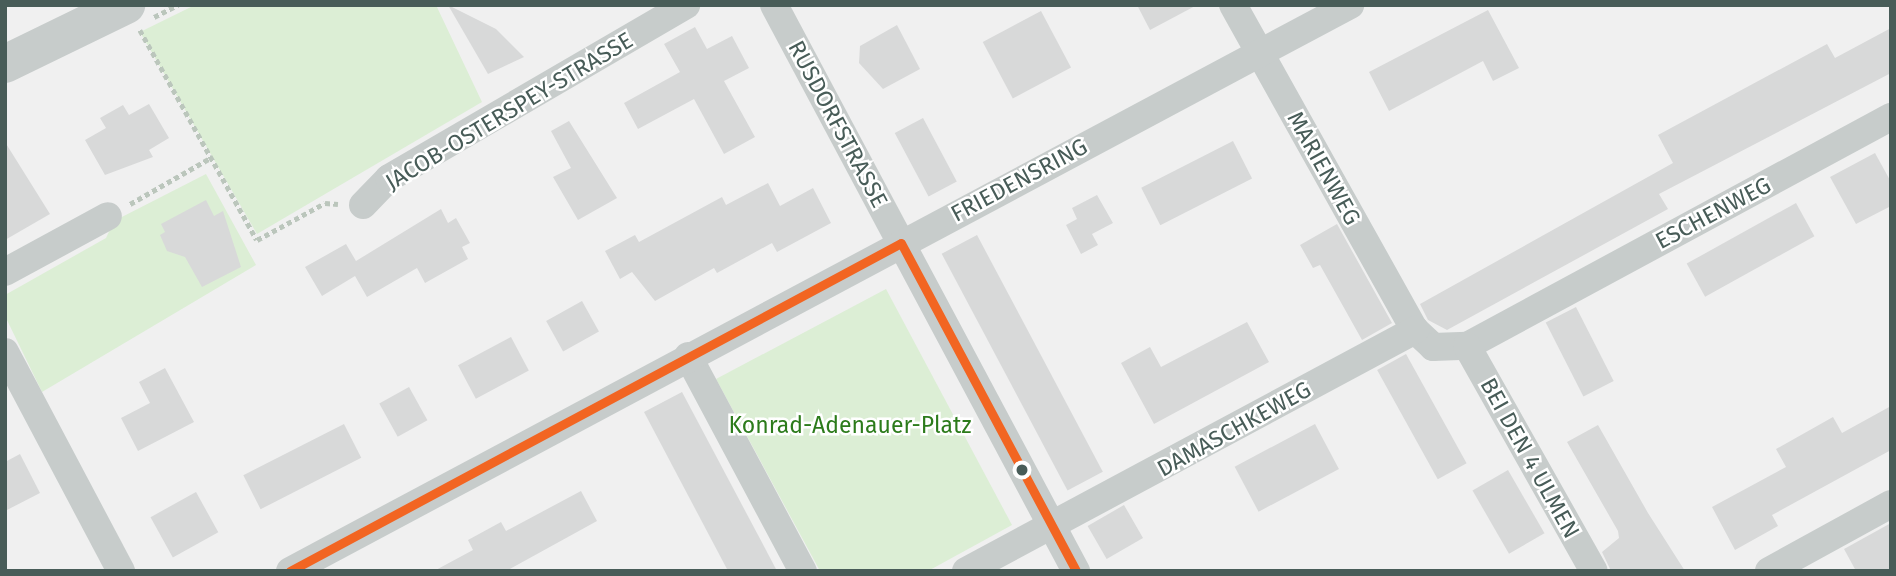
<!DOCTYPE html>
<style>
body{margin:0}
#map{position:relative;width:1896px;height:576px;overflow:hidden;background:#f0f0f0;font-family:"Fira Sans",sans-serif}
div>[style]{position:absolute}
.green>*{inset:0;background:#dceed5}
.building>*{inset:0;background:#d8d9d9;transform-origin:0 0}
.path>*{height:4.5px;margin-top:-2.25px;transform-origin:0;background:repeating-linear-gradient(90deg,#bbc6bc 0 5px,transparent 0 8.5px)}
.street>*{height:28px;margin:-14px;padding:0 14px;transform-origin:14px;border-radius:14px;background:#c7cccb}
.secondary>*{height:38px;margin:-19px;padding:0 19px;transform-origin:19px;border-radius:19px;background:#c7cccb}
.bus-1>*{height:9px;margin:-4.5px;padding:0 4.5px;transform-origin:4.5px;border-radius:4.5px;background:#f26522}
.dots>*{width:19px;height:19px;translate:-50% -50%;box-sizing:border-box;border:4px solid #fff;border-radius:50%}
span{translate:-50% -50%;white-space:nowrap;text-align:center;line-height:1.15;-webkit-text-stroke:5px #fff;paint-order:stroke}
.street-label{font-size:23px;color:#485c58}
.park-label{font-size:23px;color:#2c7b1b}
.frame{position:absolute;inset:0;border:7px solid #485c58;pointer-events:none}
</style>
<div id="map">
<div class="green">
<i style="clip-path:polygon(195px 5px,436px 5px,482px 102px,257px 234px,140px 32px)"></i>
<i style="clip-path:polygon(206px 174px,256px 265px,42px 392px,5px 316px,5px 295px,106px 238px,114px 221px)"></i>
<i style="clip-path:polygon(886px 289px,1012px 525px,928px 571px,820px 571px,716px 379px)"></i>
</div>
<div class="building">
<i style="clip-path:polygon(448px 5px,496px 29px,524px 57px,488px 74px)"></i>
<i style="clip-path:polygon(1137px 5px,1197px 5px,1150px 30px)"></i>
<i style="clip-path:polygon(1488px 10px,1519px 68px,1493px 81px,1483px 61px,1389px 111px,1369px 72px)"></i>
<i style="left:1041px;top:11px;width:64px;height:66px;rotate:62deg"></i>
<i style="clip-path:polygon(897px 25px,920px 69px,883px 89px,859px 63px,860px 46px)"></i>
<i style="clip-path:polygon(695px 27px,707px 49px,732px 36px,749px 68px,724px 81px,755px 137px,724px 154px,694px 99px,638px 129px,624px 103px,680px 72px,664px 44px)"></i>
<i style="clip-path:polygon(1891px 28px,1891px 73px,1659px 194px,1668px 209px,1447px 330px,1428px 320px,1420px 304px,1673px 163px,1658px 135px,1827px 44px,1835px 58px)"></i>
<i style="clip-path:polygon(149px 104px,169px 138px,149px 150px,153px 157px,105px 175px,85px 140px,106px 128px,100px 118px,123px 105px,129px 115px)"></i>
<i style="left:923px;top:118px;width:72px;height:32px;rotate:62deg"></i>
<i style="clip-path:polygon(569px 121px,617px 198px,578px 220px,553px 177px,571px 168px,551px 131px)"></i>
<i style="left:1233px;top:141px;width:42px;height:103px;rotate:63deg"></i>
<i style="clip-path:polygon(5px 142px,50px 214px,5px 240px)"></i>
<i style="clip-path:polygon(1875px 153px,1891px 182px,1891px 206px,1856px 224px,1830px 177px)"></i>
<i style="clip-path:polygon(768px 183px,780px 206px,813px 188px,831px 223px,777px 252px,772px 243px,717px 273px,714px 268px,655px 301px,632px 272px,620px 279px,605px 251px,635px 235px,639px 242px,722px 197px,726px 205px)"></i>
<i style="clip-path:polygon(1097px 195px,1113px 223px,1092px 234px,1098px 245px,1081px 254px,1066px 225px,1077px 219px,1072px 208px)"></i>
<i style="clip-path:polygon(206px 200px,214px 216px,223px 211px,241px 267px,202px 287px,185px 257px,167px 251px,160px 235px,165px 232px,161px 224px)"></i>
<i style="left:1796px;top:203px;width:38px;height:125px;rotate:61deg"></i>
<i style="clip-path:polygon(441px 209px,448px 223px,456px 218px,470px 243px,462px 247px,468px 259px,425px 283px,417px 268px,367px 297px,355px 276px,322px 296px,305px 267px,346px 244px,356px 261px)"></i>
<i style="clip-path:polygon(1337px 224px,1392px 323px,1362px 340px,1320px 265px,1313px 268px,1300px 245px)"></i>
<i style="left:977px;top:235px;width:268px;height:40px;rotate:62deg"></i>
<i style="left:582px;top:301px;width:35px;height:41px;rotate:61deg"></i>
<i style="left:1576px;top:307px;width:83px;height:34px;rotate:63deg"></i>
<i style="clip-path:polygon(1247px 322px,1269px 362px,1154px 424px,1121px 363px,1150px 347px,1161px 367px)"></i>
<i style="left:511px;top:337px;width:38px;height:60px;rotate:62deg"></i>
<i style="left:1406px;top:354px;width:125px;height:33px;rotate:61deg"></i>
<i style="clip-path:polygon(165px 368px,194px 422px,138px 451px,121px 418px,150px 403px,139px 382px)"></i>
<i style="left:409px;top:387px;width:38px;height:34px;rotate:61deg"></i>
<i style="clip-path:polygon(682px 392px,758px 535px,777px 571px,728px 571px,644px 412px)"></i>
<i style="clip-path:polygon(1891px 406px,1891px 450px,1772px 515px,1778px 526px,1735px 550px,1712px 507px,1786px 467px,1776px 449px,1833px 417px,1842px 433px)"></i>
<i style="left:344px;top:424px;width:38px;height:113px;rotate:63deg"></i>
<i style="left:1315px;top:424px;width:51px;height:91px;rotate:62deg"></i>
<i style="clip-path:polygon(1598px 425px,1648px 513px,1685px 571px,1611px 571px,1602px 552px,1619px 538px,1618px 531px,1567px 442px)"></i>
<i style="clip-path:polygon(20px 454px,40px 493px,5px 511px,5px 462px)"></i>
<i style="left:1508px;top:470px;width:73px;height:41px;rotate:60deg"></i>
<i style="clip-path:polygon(581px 491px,597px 521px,506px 571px,434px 571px,473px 550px,468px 540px,501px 522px,506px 531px)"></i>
<i style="left:196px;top:492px;width:46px;height:52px;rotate:61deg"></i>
<i style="left:1124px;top:505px;width:38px;height:42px;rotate:60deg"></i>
<i style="clip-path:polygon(1891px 523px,1891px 571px,1856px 571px,1844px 549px)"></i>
</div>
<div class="path">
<i style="left:154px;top:17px;width:27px;rotate:-27deg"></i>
<i style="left:140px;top:30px;width:240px;rotate:60.9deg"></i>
<i style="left:257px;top:240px;width:77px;rotate:-28.6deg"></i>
<i style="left:325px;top:203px;width:13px;rotate:4deg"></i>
<i style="left:130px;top:204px;width:95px;rotate:-29.8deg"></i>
</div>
<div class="street">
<i style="left:774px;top:5px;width:642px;rotate:61.92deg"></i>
<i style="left:1233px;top:5px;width:372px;rotate:60.8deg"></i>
<i style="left:1415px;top:330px;width:25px;rotate:43deg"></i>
<i style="left:1433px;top:347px;width:34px;rotate:-2deg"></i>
<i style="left:1467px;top:346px;width:482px;rotate:-28.4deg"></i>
<i style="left:363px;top:205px;width:37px;rotate:-46deg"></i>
<i style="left:389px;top:178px;width:344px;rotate:-30.2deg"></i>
<i style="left:5px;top:272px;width:117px;rotate:-28.5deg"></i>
<i style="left:1467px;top:346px;width:258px;rotate:60.6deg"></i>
<i style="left:5px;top:352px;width:248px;rotate:62.1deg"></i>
<i style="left:688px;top:356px;width:244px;rotate:61.9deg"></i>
<i style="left:290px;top:571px;width:1202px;rotate:-28.1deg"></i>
<i style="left:966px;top:571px;width:510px;rotate:-28.22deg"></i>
<i style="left:1769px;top:571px;width:139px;rotate:-28.8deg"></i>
</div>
<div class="secondary">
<i style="left:5px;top:64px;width:135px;rotate:-26deg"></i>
</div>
<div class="bus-1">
<i style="left:901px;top:243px;width:372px;rotate:61.9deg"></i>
<i style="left:290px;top:571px;width:693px;rotate:-28.23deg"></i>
</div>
<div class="dots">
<i style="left:1022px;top:470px;background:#485c58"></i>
</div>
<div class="street-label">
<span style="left:509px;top:111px;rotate:-31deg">JACOB-OSTERSPEY-STRASSE</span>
<span style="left:838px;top:124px;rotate:62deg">RUSDORFSTRASSE</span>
<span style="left:1324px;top:168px;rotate:61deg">MARIENWEG</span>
<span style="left:1019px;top:180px;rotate:-28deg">FRIEDENSRING</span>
<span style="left:1713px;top:213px;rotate:-28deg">ESCHENWEG</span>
<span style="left:1234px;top:429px;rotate:-29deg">DAMASCHKEWEG</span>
<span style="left:1530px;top:458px;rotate:61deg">BEI DEN 4 ULMEN</span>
</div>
<div class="park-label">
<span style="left:850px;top:425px">Konrad-Adenauer-Platz</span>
</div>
<div class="frame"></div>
</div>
